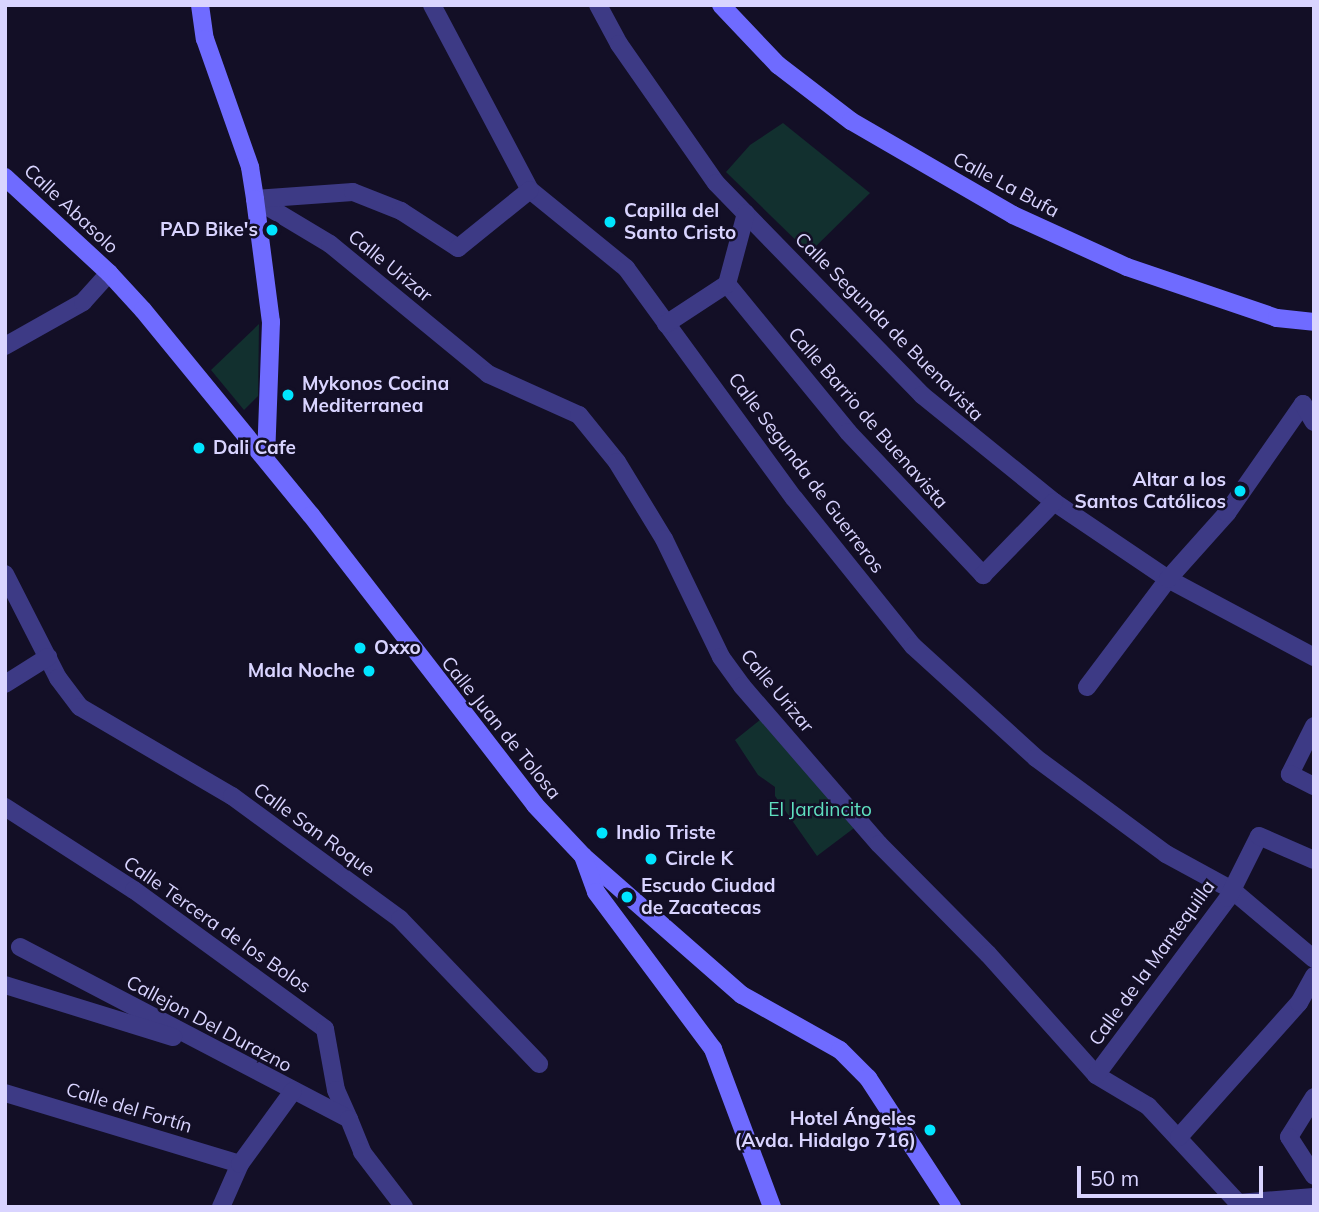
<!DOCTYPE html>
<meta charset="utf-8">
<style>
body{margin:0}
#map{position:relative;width:1319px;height:1212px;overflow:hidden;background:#130f26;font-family:Mulish,sans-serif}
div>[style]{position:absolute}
.green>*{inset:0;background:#12302f}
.street>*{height:18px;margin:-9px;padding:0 9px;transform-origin:9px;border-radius:9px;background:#3d3a85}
.secondary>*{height:18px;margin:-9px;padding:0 9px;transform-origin:9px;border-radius:9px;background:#6f6bff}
.dots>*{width:19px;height:19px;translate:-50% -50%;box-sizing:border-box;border:4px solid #130f26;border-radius:50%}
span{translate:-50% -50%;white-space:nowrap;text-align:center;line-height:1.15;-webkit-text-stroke:5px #130f26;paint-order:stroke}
.street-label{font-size:19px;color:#d9d4ff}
.poi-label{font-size:19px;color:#d9d4ff;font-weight:700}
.left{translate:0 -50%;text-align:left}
.right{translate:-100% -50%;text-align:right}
.park-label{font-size:19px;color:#5fe0c0}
.frame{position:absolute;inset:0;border:7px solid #d9d4ff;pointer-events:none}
.scale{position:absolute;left:1077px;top:1166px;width:186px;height:32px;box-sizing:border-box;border:4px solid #d9d4ff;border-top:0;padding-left:9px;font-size:21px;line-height:24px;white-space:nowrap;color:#d9d4ff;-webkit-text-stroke:5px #130f26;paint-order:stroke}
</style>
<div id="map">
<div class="green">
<i style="clip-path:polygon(783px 123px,870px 193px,809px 253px,726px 172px,750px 145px)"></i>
<i style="clip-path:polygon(259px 324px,258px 396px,244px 410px,211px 370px)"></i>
<i style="clip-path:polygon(771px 711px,866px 819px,817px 856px,775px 796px,775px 787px,758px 775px,735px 740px)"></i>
</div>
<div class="street">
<i style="left:432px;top:5px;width:209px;rotate:62.1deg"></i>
<i style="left:530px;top:190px;width:124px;rotate:39.1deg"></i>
<i style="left:626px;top:268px;width:285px;rotate:53.9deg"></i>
<i style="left:794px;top:498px;width:190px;rotate:51.2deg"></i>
<i style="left:913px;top:646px;width:166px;rotate:42.3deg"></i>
<i style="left:1036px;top:758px;width:162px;rotate:36.4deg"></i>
<i style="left:1166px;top:854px;width:75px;rotate:28.6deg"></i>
<i style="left:1232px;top:890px;width:107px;rotate:40.1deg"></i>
<i style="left:598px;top:5px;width:44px;rotate:61.7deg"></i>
<i style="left:619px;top:44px;width:169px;rotate:55.1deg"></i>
<i style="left:716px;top:183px;width:296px;rotate:45.8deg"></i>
<i style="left:922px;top:395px;width:170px;rotate:39deg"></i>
<i style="left:1054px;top:502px;width:138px;rotate:34deg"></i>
<i style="left:1168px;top:579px;width:166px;rotate:28.1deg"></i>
<i style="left:255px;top:199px;width:87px;rotate:31deg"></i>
<i style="left:330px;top:244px;width:205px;rotate:39.4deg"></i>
<i style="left:488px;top:374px;width:100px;rotate:24.3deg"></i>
<i style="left:579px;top:415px;width:60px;rotate:51deg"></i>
<i style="left:617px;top:462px;width:90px;rotate:58.6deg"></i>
<i style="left:664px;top:539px;width:131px;rotate:64.2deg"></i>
<i style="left:721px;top:657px;width:36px;rotate:54deg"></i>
<i style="left:742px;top:686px;width:209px;rotate:49.1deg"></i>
<i style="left:879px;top:844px;width:155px;rotate:45.3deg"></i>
<i style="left:988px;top:954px;width:162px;rotate:48.2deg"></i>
<i style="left:1096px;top:1075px;width:61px;rotate:30.8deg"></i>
<i style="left:1148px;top:1106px;width:132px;rotate:47.1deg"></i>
<i style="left:1238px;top:1203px;width:76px;rotate:-4.5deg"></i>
<i style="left:255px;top:199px;width:98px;rotate:-4.1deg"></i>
<i style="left:353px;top:192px;width:52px;rotate:21.6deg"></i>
<i style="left:401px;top:211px;width:68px;rotate:33deg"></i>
<i style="left:458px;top:248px;width:92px;rotate:-38.9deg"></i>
<i style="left:727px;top:284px;width:191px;rotate:50.7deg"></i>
<i style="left:848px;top:432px;width:197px;rotate:46.6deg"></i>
<i style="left:983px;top:575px;width:102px;rotate:-45.8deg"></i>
<i style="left:666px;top:324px;width:73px;rotate:-33.3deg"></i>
<i style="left:727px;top:284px;width:73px;rotate:-75deg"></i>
<i style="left:5px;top:346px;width:90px;rotate:-29.4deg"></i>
<i style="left:83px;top:302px;width:39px;rotate:-48deg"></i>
<i style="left:5px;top:574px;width:117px;rotate:63deg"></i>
<i style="left:58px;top:678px;width:36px;rotate:53deg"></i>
<i style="left:80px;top:707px;width:176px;rotate:30.4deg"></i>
<i style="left:232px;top:796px;width:208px;rotate:36.2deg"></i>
<i style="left:400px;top:919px;width:201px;rotate:46.2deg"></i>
<i style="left:5px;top:684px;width:51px;rotate:-32.1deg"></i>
<i style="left:1087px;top:687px;width:135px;rotate:-53.1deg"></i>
<i style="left:1168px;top:579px;width:89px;rotate:-48.2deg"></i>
<i style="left:1227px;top:513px;width:133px;rotate:-55.1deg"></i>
<i style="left:1303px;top:404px;width:21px;rotate:59deg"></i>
<i style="left:1314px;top:726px;width:54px;rotate:116.6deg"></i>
<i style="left:1290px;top:774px;width:27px;rotate:27deg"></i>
<i style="left:5px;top:807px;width:153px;rotate:32.8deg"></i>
<i style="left:134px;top:890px;width:236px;rotate:36deg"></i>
<i style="left:325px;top:1029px;width:62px;rotate:79.8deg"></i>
<i style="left:336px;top:1090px;width:32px;rotate:66deg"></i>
<i style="left:20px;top:947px;width:371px;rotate:27.6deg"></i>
<i style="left:349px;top:1119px;width:35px;rotate:68deg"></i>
<i style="left:362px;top:1152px;width:69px;rotate:52.6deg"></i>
<i style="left:5px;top:985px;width:176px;rotate:17.2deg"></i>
<i style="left:1096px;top:1075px;width:221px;rotate:-53.3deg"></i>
<i style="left:1228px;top:898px;width:69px;rotate:-63.4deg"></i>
<i style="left:1259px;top:836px;width:60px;rotate:23.6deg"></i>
<i style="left:5px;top:1093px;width:245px;rotate:16.8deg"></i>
<i style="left:1314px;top:1097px;width:47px;rotate:122deg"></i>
<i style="left:1289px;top:1137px;width:46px;rotate:57.3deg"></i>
<i style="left:1179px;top:1137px;width:180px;rotate:-48.2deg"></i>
<i style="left:1299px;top:1003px;width:31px;rotate:-61deg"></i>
<i style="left:221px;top:1207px;width:47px;rotate:-66.2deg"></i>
<i style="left:240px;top:1164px;width:90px;rotate:-54deg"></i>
</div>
<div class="secondary">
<i style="left:200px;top:5px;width:34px;rotate:82deg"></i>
<i style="left:205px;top:39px;width:136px;rotate:70.6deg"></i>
<i style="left:250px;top:167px;width:32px;rotate:81deg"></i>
<i style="left:255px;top:199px;width:124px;rotate:82.6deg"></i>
<i style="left:271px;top:322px;width:136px;rotate:92.1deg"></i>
<i style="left:721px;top:5px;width:83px;rotate:46.5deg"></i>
<i style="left:778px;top:65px;width:92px;rotate:37.5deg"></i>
<i style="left:851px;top:121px;width:187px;rotate:30.1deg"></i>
<i style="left:1013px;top:215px;width:125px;rotate:24.5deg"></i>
<i style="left:1127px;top:267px;width:158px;rotate:18.8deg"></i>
<i style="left:1277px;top:318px;width:37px;rotate:6deg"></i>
<i style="left:5px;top:177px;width:142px;rotate:42.7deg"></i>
<i style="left:109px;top:273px;width:50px;rotate:47.4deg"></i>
<i style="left:143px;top:310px;width:265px;rotate:50.7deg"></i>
<i style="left:311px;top:515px;width:366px;rotate:52.3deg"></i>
<i style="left:535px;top:805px;width:70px;rotate:46.7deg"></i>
<i style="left:583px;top:856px;width:211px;rotate:41.2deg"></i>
<i style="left:742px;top:995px;width:112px;rotate:29.3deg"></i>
<i style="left:840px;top:1050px;width:40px;rotate:45deg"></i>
<i style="left:868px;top:1078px;width:154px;rotate:56.9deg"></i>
<i style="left:583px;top:856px;width:38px;rotate:70deg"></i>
<i style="left:596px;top:892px;width:196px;rotate:53.3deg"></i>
<i style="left:713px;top:1049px;width:169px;rotate:69.5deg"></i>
</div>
<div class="dots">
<i style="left:610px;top:222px;background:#00e5ff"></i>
<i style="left:272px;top:230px;background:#00e5ff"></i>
<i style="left:288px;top:395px;background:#00e5ff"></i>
<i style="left:199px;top:448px;background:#00e5ff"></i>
<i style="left:1240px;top:491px;background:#00e5ff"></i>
<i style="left:360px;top:648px;background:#00e5ff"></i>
<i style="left:369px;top:671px;background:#00e5ff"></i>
<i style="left:602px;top:833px;background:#00e5ff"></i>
<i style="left:651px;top:859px;background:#00e5ff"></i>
<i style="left:627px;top:897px;background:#00e5ff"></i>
<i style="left:930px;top:1130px;background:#00e5ff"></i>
</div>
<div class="street-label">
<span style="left:1006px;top:185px;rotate:28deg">Calle La Bufa</span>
<span style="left:71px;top:209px;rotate:43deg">Calle Abasolo</span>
<span style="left:390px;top:266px;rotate:39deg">Calle Urizar</span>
<span style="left:889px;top:327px;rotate:45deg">Calle Segunda de Buenavista</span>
<span style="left:868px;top:418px;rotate:49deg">Calle Barrio de Buenavista</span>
<span style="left:806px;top:473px;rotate:53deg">Calle Segunda de Guerreros</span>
<span style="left:777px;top:691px;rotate:50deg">Calle Urizar</span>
<span style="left:501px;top:728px;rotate:51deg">Calle Juan de Tolosa</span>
<span style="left:314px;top:830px;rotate:36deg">Calle San Roque</span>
<span style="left:217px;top:925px;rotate:35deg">Calle Tercera de los Bolos</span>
<span style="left:1152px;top:963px;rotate:-54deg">Calle de la Mantequilla</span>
<span style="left:209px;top:1024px;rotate:28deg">Callejon Del Durazno</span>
<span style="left:129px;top:1108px;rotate:17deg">Calle del Fortín</span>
</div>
<div class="poi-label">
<span class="left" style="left:624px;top:222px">Capilla del<br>Santo Cristo</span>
<span class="right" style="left:258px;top:230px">PAD Bike's</span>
<span class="left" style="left:302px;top:395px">Mykonos Cocina<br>Mediterranea</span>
<span class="left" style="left:213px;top:448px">Dali Cafe</span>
<span class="right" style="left:1226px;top:491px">Altar a los<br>Santos Católicos</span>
<span class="left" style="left:374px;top:648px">Oxxo</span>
<span class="right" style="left:355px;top:671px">Mala Noche</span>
<span class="left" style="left:616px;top:833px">Indio Triste</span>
<span class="left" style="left:665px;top:859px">Circle K</span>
<span class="left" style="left:641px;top:897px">Escudo Ciudad<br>de Zacatecas</span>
<span class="right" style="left:916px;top:1130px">Hotel Ángeles<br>(Avda. Hidalgo 716)</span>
</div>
<div class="park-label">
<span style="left:820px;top:810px">El Jardincito</span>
</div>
<div class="frame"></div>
<div class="scale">50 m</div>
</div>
